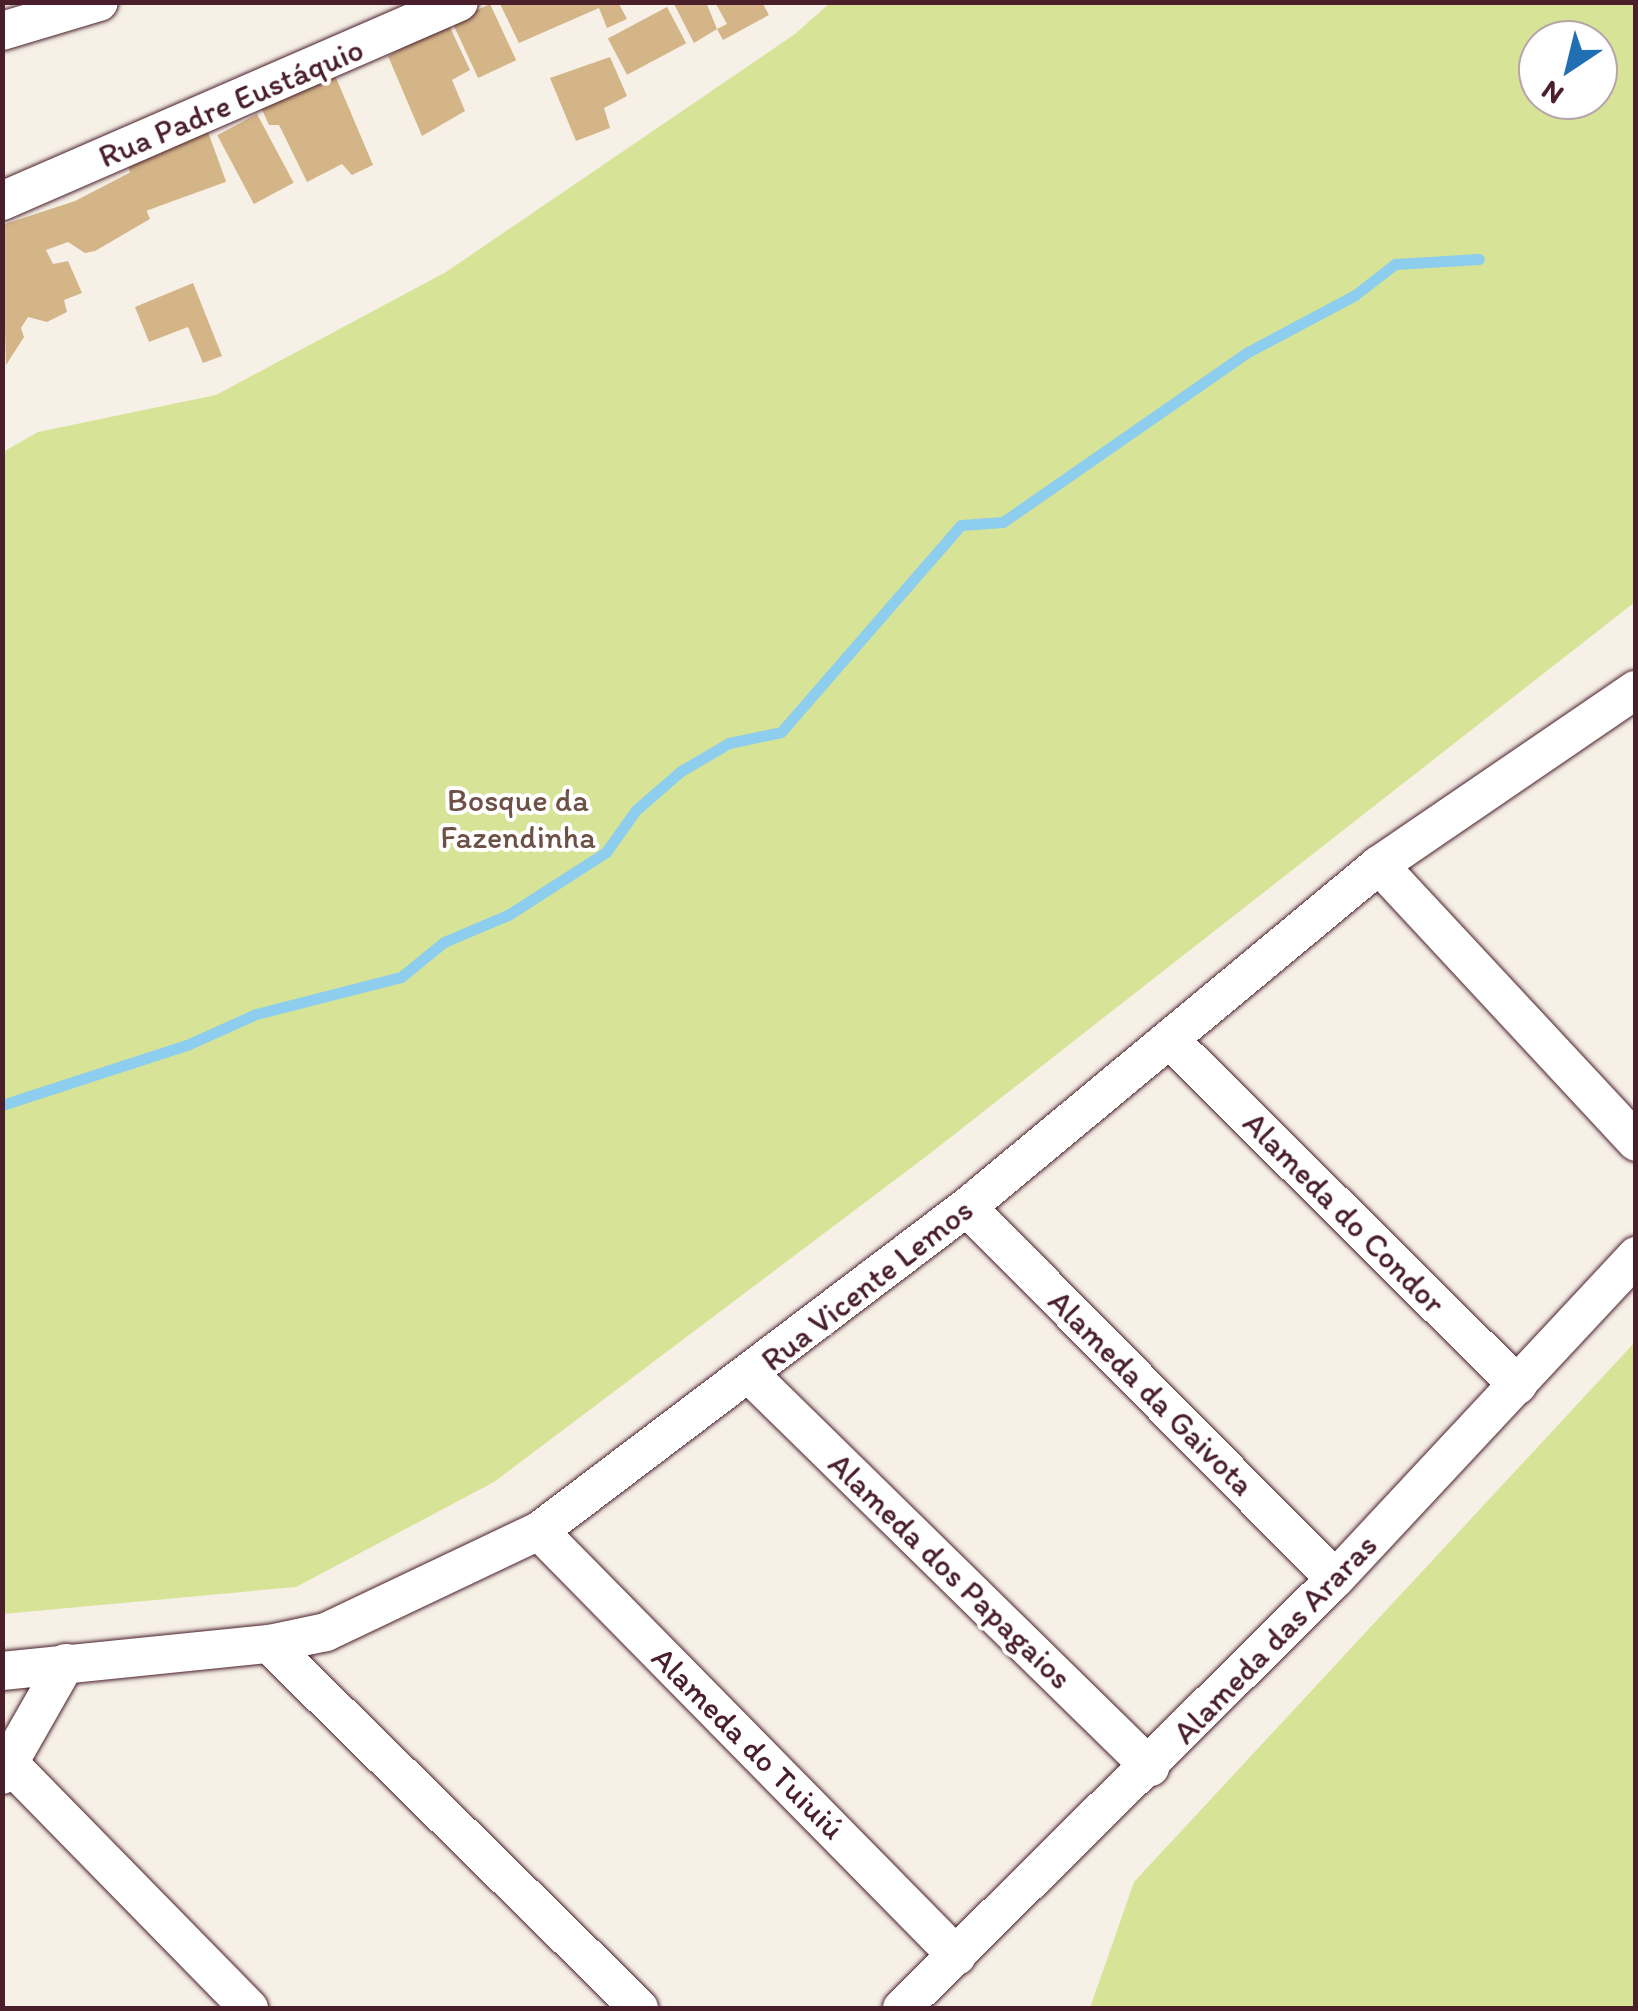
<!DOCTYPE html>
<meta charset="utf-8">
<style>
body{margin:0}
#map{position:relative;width:1638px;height:2011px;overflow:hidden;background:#f6f0e7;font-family:Itim,sans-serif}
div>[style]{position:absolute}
.green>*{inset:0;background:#d7e497}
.stream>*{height:11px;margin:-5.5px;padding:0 5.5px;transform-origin:5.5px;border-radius:5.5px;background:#8dcdee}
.building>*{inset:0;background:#d4b588;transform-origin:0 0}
.roads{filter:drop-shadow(0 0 2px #4a1f2b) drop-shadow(0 0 2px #4a1f2b)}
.minor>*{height:38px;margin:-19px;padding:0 19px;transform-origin:19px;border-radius:19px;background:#fff}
span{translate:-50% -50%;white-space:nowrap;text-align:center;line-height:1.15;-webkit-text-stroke:8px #fff;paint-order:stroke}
.street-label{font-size:32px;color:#4a1f2b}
.park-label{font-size:32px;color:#6d5046}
.frame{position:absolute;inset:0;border:5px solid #4a1f2b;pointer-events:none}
.north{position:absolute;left:1518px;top:20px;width:100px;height:100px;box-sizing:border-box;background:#fff;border:2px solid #b7a5aa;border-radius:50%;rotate:215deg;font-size:28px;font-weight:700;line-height:40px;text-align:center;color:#4a1f2b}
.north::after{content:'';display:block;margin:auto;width:35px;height:45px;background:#1f6fb2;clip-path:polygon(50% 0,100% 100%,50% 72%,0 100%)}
</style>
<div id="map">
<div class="green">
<i style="clip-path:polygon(evenodd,830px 3px,1635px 3px,1635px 602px,928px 1155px,494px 1482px,296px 1587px,3px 1614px,3px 452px,38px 432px,216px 395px,446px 272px,795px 34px,830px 3px,1538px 40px,1598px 40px,1598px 100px,1538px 100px,1538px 40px)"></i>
<i style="clip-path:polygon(1635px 1342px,1635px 2008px,1090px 2008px,1134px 1882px)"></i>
</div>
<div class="stream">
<i style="left:2px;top:1105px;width:194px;rotate:-18deg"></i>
<i style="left:187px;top:1045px;width:76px;rotate:-24.2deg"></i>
<i style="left:256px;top:1014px;width:150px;rotate:-14.3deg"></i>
<i style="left:401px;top:977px;width:55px;rotate:-39.1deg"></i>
<i style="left:444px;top:942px;width:69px;rotate:-22.9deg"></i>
<i style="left:508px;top:915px;width:117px;rotate:-32.7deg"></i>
<i style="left:606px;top:852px;width:52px;rotate:-54.5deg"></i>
<i style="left:636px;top:810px;width:60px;rotate:-40.9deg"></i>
<i style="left:681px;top:771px;width:56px;rotate:-30.3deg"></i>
<i style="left:729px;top:743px;width:53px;rotate:-11.9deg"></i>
<i style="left:781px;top:732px;width:274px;rotate:-49deg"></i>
<i style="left:961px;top:525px;width:42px;rotate:-4.1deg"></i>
<i style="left:1003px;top:522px;width:298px;rotate:-34.8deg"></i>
<i style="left:1248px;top:352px;width:121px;rotate:-28deg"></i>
<i style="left:1355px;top:295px;width:51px;rotate:-37.8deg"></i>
<i style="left:1395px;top:264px;width:84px;rotate:-3.4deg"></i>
</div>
<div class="building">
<i style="clip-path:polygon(499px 2px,618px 2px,627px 19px,607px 28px,599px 8px,519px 43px)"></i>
<i style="clip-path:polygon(673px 2px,706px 2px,717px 29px,694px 43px)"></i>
<i style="clip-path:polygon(715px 2px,762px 2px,769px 15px,723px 40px,717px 29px,727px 24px)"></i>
<i style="left:490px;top:4px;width:62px;height:42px;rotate:65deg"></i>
<i style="left:667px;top:7px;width:41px;height:67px;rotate:62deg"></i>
<i style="clip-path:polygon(448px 23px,470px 70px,452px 80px,465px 111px,422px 136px,388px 56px)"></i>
<i style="clip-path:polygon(610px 57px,627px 96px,604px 108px,610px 128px,576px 141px,550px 78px)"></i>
<i style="clip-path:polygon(334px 73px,373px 165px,352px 175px,342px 164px,307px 182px,279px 125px,269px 125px,259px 103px)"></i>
<i style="left:257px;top:114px;width:78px;height:45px;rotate:62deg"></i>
<i style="left:208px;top:132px;width:53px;height:87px;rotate:70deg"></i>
<i style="clip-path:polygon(131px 172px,150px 219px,95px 251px,85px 253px,68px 242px,46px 250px,53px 264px,68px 261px,82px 293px,64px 300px,67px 312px,47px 322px,28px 317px,21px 328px,24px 337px,6px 365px,2px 225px,75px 201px)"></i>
<i style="clip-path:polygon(193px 283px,222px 356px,203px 363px,188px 327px,149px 342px,135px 307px)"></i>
</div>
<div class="roads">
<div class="minor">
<i style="left:2px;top:31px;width:101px;rotate:-16.6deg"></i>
<i style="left:2px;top:201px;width:498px;rotate:-23.5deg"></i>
<i style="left:1379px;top:865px;width:378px;rotate:47.1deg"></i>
<i style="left:1170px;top:1040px;width:490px;rotate:44.8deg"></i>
<i style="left:967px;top:1207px;width:523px;rotate:45.31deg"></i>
<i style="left:751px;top:1376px;width:559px;rotate:44.42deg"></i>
<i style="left:539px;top:1531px;width:596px;rotate:45.48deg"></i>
<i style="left:269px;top:1644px;width:519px;rotate:44.53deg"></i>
<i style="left:2px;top:1671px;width:268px;rotate:-5.8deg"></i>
<i style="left:269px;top:1644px;width:58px;rotate:-11.9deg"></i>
<i style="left:326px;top:1632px;width:236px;rotate:-25.4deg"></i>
<i style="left:539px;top:1531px;width:537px;rotate:-37.13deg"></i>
<i style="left:967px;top:1207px;width:535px;rotate:-39.7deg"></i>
<i style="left:1379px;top:865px;width:311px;rotate:-34.3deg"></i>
<i style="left:2px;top:1756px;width:353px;rotate:45.6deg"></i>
<i style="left:2px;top:1775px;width:129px;rotate:-60.3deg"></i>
<i style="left:902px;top:2008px;width:610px;rotate:-44.73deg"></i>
<i style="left:1335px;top:1579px;width:442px;rotate:-47deg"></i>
</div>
</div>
<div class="street-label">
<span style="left:231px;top:103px;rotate:-23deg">Rua Padre Eustáquio</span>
<span style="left:1344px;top:1213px;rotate:45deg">Alameda do Condor</span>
<span style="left:867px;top:1285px;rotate:-38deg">Rua Vicente Lemos</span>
<span style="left:1151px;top:1393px;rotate:45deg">Alameda da Gaivota</span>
<span style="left:950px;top:1571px;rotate:44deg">Alameda dos Papagaios</span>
<span style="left:1275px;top:1639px;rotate:-46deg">Alameda das Araras</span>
<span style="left:748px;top:1743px;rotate:45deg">Alameda do Tuiuiú</span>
</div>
<div class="park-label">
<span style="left:518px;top:819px">Bosque da<br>Fazendinha</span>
</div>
<div class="frame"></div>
<div class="north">N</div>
</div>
